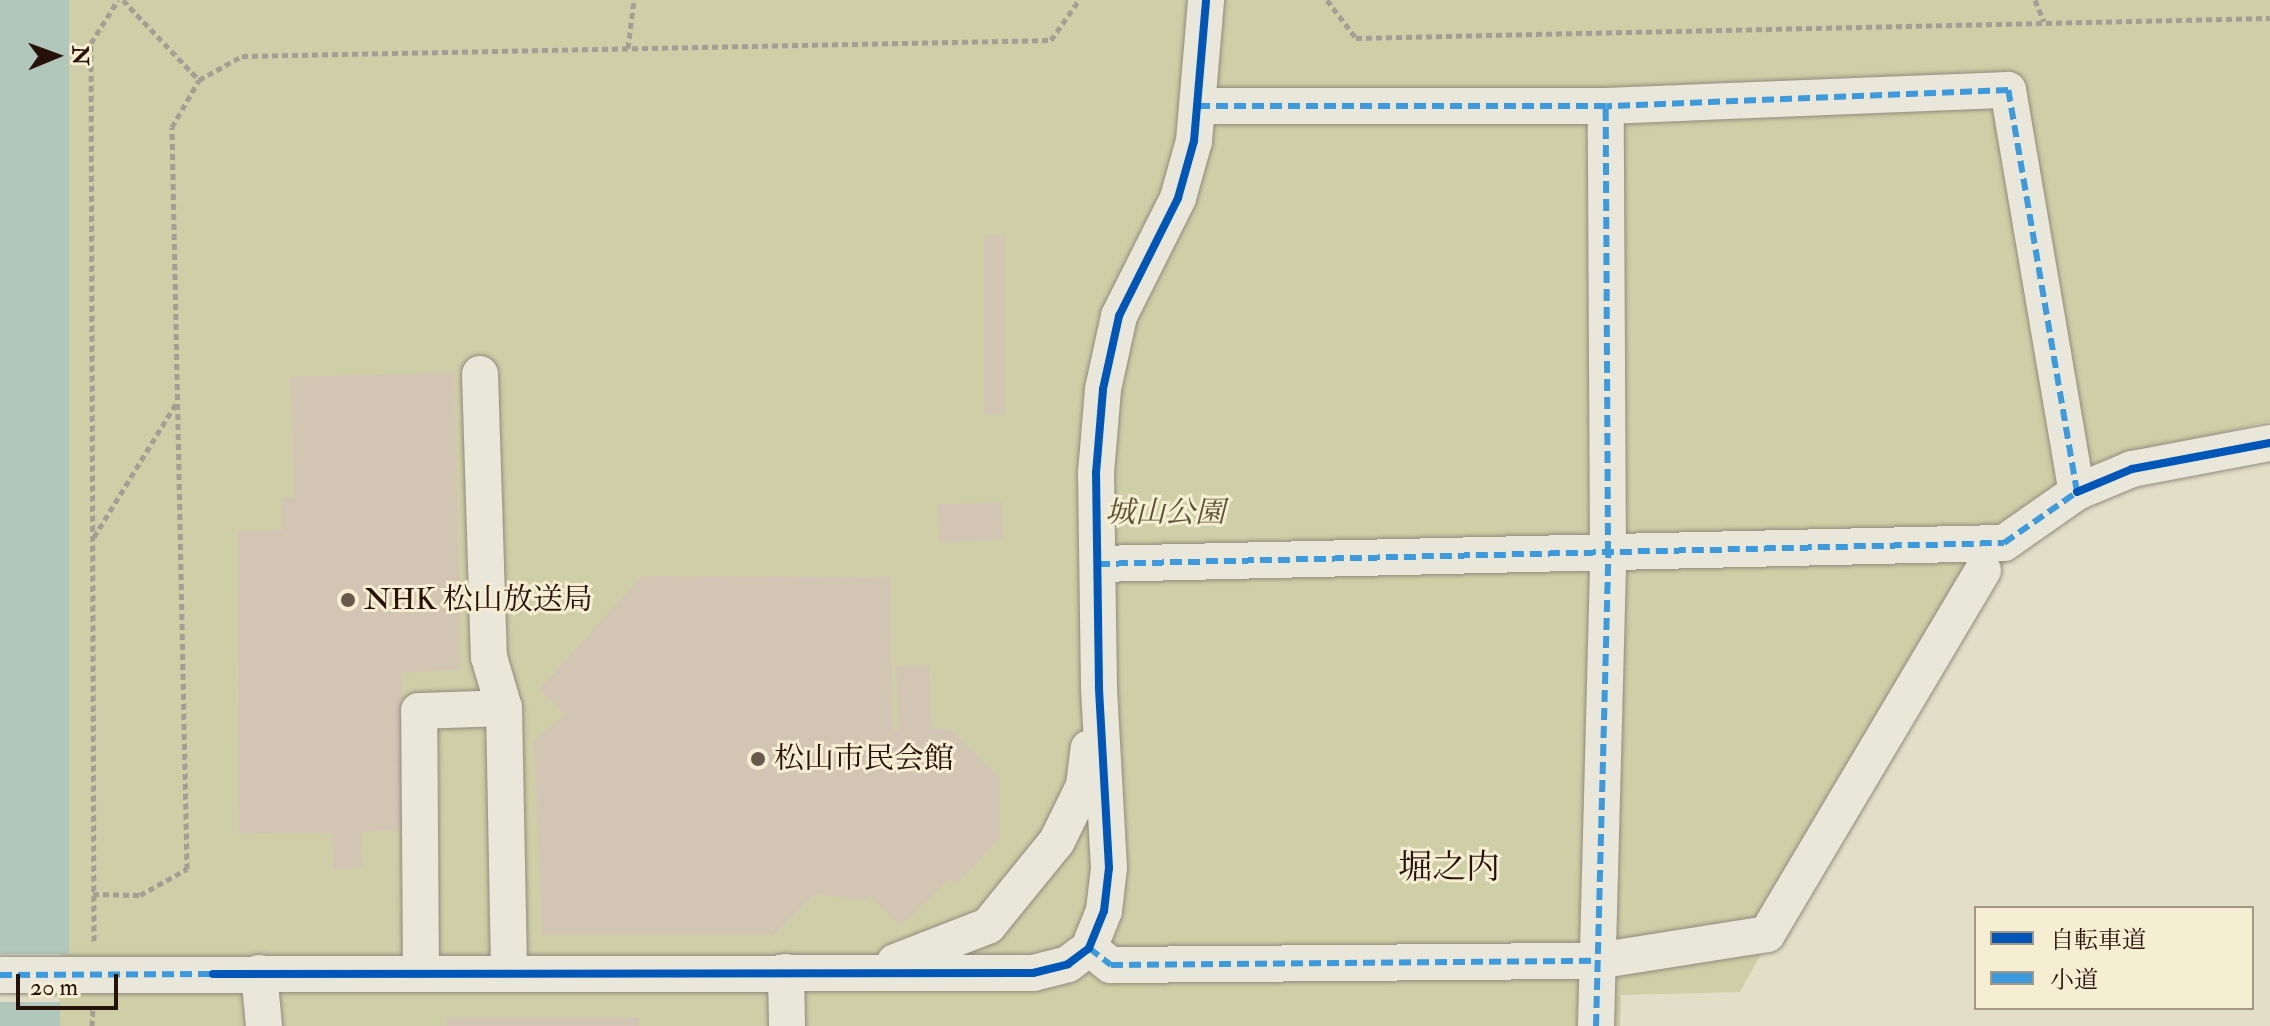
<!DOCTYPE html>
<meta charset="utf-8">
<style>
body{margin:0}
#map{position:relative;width:2270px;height:1026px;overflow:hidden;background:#e3dec7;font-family:"IM FELL Double Pica","Noto Serif JP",serif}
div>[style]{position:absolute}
.green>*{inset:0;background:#cecfa7}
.water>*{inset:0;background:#b2c7bc;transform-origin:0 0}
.building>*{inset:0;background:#d3c5b4;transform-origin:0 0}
.path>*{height:5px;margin-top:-2.5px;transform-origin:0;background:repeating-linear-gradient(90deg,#a39f96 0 6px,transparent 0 10px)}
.roads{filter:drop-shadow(0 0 2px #908b7d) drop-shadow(0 0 2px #908b7d)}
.minor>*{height:36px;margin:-18px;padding:0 18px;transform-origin:18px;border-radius:18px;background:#e9e6da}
.quiet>*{height:6px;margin-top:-3px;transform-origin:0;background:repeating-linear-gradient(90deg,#3d9add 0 12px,transparent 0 18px)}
.cycleway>*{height:8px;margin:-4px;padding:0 4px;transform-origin:4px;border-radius:4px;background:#0057b8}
.dots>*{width:22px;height:22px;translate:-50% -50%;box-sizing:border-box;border:4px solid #f5eed2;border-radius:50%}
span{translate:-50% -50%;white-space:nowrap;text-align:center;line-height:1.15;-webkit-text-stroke:6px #f5eed2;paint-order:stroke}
.park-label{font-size:30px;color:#5c5037;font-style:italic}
.poi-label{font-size:30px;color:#271209}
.left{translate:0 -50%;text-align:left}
.quarter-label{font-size:34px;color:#271209}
.legend{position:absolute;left:1974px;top:906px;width:280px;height:104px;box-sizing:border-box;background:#f5eed2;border:2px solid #a39682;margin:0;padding:10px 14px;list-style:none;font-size:24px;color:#271209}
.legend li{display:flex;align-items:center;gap:16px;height:40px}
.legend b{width:40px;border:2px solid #a39682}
.north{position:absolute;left:16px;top:16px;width:80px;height:80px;-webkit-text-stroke:6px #f5eed2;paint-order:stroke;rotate:89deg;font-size:22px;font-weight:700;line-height:32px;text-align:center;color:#271209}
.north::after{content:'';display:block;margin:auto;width:28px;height:36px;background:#271209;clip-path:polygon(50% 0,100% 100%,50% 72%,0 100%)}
.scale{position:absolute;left:16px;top:974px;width:102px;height:36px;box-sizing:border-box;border:4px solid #271209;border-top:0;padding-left:10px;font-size:24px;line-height:28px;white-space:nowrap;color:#271209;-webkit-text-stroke:6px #f5eed2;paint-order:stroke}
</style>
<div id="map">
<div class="green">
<i style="clip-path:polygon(69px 0,2270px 0,2270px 421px,2100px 462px,2100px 500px,2018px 553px,1952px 610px,1740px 992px,1621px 995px,1620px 1026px,59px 1026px)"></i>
</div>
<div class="water">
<i style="left:0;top:0;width:69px;height:954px"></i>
<i style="left:0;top:1002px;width:60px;height:24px"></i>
</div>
<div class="building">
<i style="left:984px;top:235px;width:21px;height:180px"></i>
<i style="clip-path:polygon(455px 372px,460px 670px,402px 673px,404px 830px,361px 832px,362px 868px,333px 869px,332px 833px,239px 834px,238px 530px,282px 530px,282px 497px,294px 497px,291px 377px)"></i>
<i style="left:1002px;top:502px;width:38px;height:64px;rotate:88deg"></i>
<i style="clip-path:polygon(642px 576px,891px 577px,892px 730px,899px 730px,896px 665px,929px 665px,932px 729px,951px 729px,1000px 778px,1000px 838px,956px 885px,949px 879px,900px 926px,870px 895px,866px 901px,815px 894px,774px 935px,542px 935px,534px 740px,565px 715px,539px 689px)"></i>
<i style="left:639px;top:1017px;width:9px;height:192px;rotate:90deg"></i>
</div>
<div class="path">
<i style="left:123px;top:0;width:110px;rotate:46.5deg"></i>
<i style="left:1327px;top:0;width:48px;rotate:52.7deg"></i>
<i style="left:1356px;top:38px;width:914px;rotate:-1.25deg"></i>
<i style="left:2035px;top:0;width:23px;rotate:67deg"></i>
<i style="left:628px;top:48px;width:48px;rotate:-82.9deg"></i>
<i style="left:94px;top:537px;width:158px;rotate:-58.4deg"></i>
<i style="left:93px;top:894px;width:47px;rotate:1.2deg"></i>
<i style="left:140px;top:895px;width:54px;rotate:-29deg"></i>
<i style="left:187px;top:869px;width:742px;rotate:-91.16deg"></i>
<i style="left:172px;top:127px;width:54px;rotate:-60.1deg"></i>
<i style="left:199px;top:80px;width:49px;rotate:-29.2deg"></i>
<i style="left:242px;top:56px;width:809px;rotate:-1.13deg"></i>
<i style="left:1051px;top:40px;width:49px;rotate:-55deg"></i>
<i style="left:94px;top:941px;width:898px;rotate:-90.19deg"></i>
<i style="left:91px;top:43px;width:51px;rotate:-57.9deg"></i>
<i style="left:92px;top:1026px;width:19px;rotate:-87deg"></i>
</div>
<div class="roads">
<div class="minor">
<i style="left:1199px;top:106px;width:407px"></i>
<i style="left:1606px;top:106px;width:402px;rotate:-2.3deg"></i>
<i style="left:2008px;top:90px;width:408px;rotate:80.3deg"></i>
<i style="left:480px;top:374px;width:283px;rotate:88.2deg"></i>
<i style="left:489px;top:657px;width:53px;rotate:73.6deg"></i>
<i style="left:1098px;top:564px;width:906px;rotate:-1.33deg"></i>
<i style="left:2004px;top:543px;width:89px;rotate:-34.9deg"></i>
<i style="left:2077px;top:492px;width:60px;rotate:-22.7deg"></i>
<i style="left:2132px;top:469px;width:140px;rotate:-10.7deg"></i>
<i style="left:1089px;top:948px;width:28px;rotate:38deg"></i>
<i style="left:1111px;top:965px;width:486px;rotate:-0.5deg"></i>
<i style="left:1597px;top:961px;width:172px;rotate:-9deg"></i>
<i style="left:1767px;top:934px;width:423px;rotate:-59.3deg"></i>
<i style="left:895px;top:962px;width:100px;rotate:-21.2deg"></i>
<i style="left:988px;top:926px;width:109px;rotate:-50.9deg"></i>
<i style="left:1057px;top:841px;width:61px;rotate:-63.9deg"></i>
<i style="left:1084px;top:786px;width:38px;rotate:-83deg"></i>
<i style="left:421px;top:972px;width:261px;rotate:-90.4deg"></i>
<i style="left:419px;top:711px;width:85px;rotate:-2deg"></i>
<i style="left:504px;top:708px;width:264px;rotate:88.9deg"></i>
<i style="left:786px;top:972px;width:54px;rotate:88.9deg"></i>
<i style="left:259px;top:973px;width:53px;rotate:84.6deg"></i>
<i style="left:0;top:975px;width:1033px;rotate:-0.11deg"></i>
<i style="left:1033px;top:973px;width:36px;rotate:-14deg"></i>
<i style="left:1068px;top:964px;width:26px;rotate:-37deg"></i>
<i style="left:1089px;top:948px;width:40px;rotate:-68deg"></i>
<i style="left:1104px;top:911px;width:43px;rotate:-83.4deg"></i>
<i style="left:1109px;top:868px;width:181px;rotate:-93.2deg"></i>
<i style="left:1099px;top:687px;width:214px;rotate:-90.8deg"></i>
<i style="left:1096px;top:473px;width:84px;rotate:-85.2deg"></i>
<i style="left:1103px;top:389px;width:75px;rotate:-77.6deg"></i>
<i style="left:1119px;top:316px;width:132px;rotate:-63.4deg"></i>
<i style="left:1178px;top:198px;width:59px;rotate:-74.3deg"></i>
<i style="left:1194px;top:141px;width:142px;rotate:-85.1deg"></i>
<i style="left:1596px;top:1026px;width:473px;rotate:-88.5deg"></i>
<i style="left:1608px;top:553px;width:447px;rotate:-90.3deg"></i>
</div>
</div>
<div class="quiet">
<i style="left:1098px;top:564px;width:906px;rotate:-1.33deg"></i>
<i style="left:2004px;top:543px;width:89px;rotate:-34.9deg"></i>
<i style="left:2077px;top:492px;width:408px;rotate:-99.7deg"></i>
<i style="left:2008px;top:90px;width:402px;rotate:177.7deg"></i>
<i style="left:1606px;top:106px;width:407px;rotate:180deg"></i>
<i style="left:1089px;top:948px;width:28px;rotate:38deg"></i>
<i style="left:1111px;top:965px;width:486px;rotate:-0.5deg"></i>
<i style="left:0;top:975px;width:213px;rotate:-0.3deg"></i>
<i style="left:1596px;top:1026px;width:473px;rotate:-88.5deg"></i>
<i style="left:1608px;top:553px;width:447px;rotate:-90.3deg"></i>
</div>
<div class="cycleway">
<i style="left:2077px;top:492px;width:60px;rotate:-22.7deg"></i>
<i style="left:2132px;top:469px;width:140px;rotate:-10.7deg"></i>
<i style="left:213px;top:974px;width:820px;rotate:-0.07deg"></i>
<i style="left:1033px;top:973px;width:36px;rotate:-14deg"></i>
<i style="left:1068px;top:964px;width:26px;rotate:-37deg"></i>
<i style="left:1089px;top:948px;width:40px;rotate:-68deg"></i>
<i style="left:1104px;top:911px;width:43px;rotate:-83.4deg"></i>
<i style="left:1109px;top:868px;width:181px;rotate:-93.2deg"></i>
<i style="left:1099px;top:687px;width:214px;rotate:-90.8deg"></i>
<i style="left:1096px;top:473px;width:84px;rotate:-85.2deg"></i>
<i style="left:1103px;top:389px;width:75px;rotate:-77.6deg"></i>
<i style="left:1119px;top:316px;width:132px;rotate:-63.4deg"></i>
<i style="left:1178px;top:198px;width:59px;rotate:-74.3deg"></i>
<i style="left:1194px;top:141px;width:142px;rotate:-85.1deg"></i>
</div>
<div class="dots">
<i style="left:348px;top:600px;background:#69594c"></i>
<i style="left:758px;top:759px;background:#69594c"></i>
</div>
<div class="park-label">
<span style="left:1165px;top:513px">城山公園</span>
</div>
<div class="poi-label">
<span class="left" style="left:364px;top:600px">NHK 松山放送局</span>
<span class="left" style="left:774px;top:759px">松山市民会館</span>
</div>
<div class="quarter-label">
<span style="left:1449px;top:868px">堀之内</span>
</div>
<ul class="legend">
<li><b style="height:10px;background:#0057b8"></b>自転車道</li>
<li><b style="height:10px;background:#3d9add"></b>小道</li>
</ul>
<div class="north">N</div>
<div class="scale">20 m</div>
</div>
